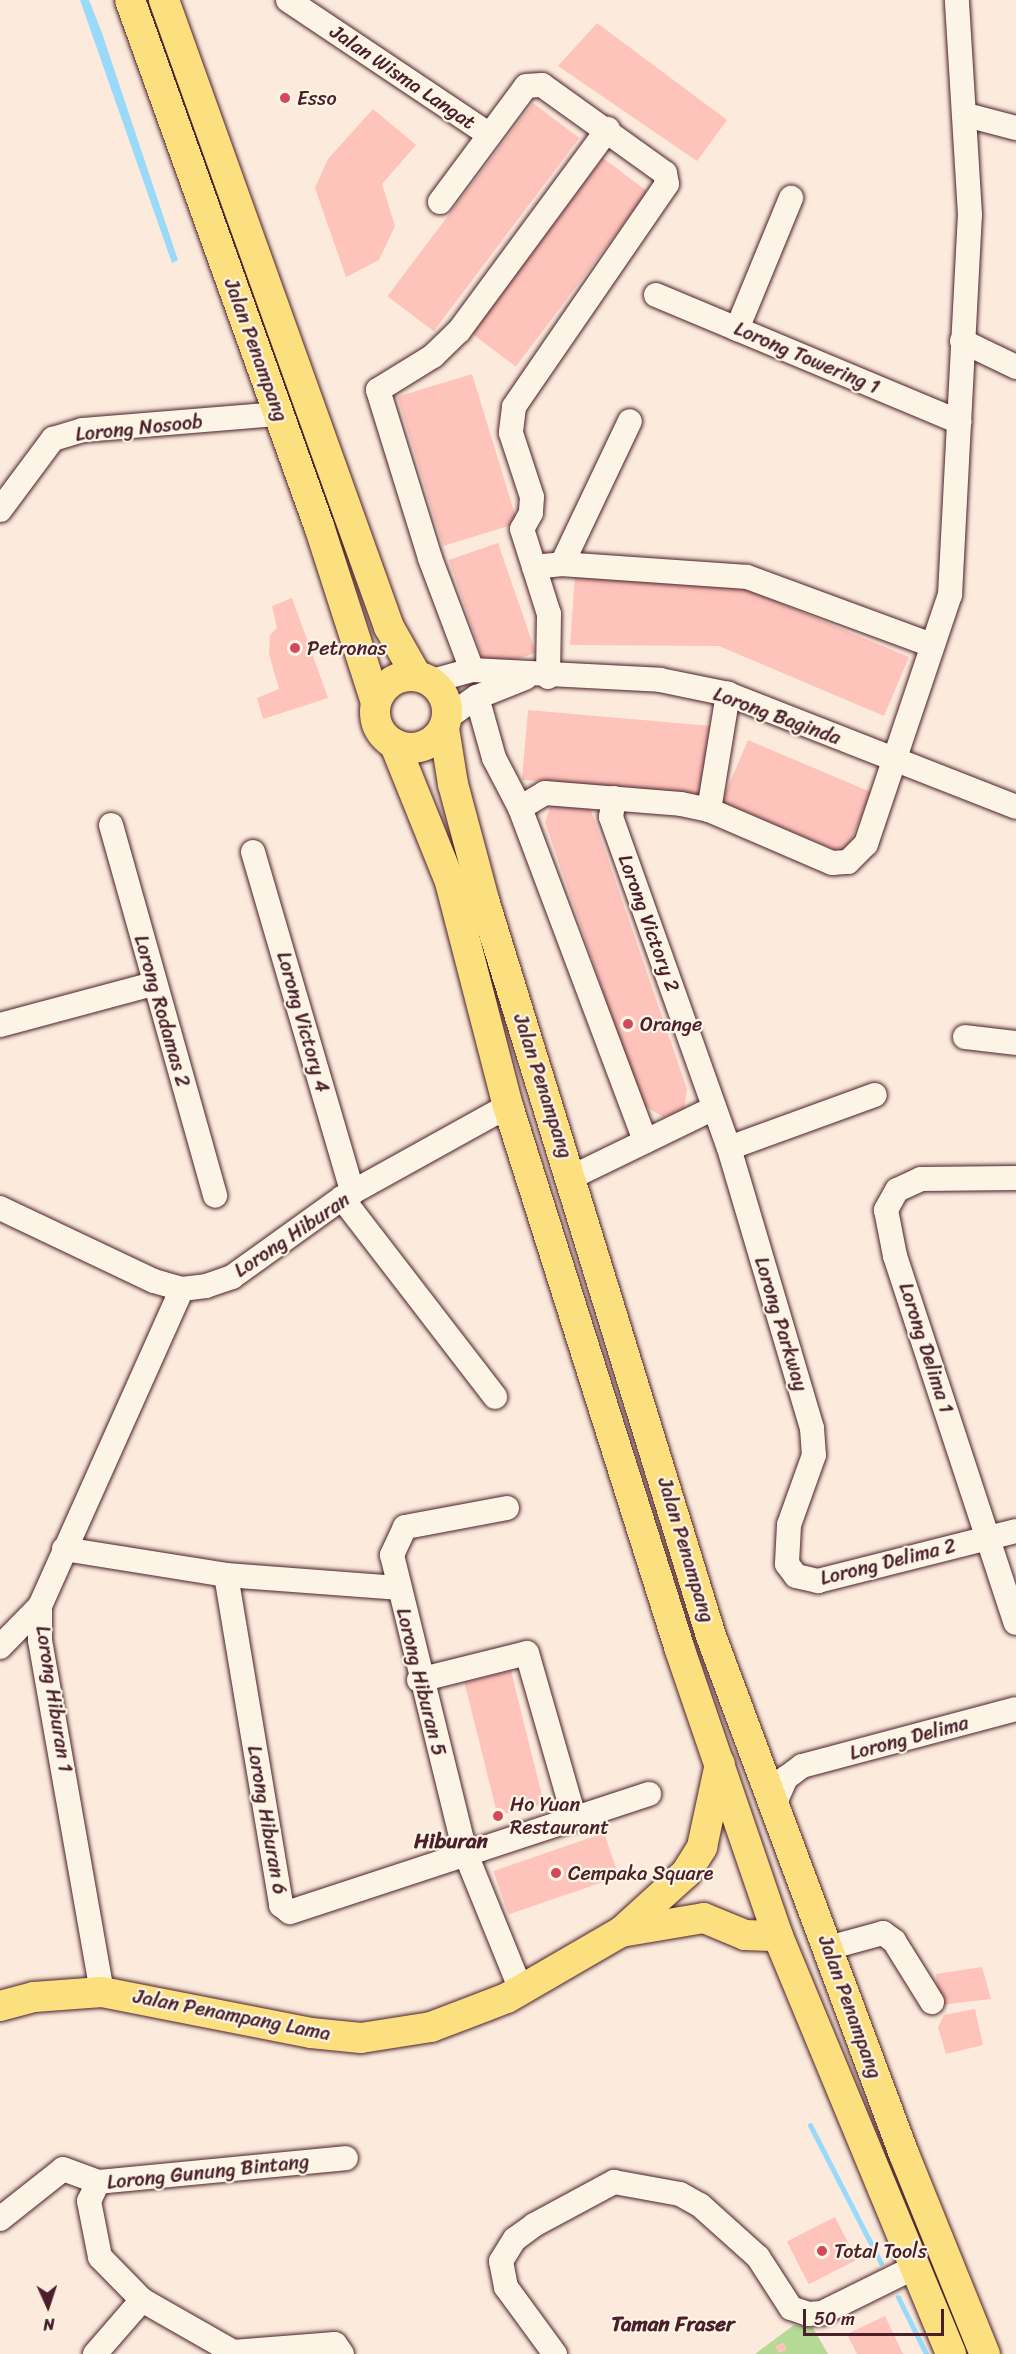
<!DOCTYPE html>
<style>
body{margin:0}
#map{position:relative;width:1016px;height:2354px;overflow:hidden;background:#fcebdc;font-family:Sriracha,sans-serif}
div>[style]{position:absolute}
.green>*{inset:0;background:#b4da95}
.water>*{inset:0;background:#99dafb}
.stream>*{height:5px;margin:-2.5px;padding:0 2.5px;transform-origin:2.5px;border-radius:2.5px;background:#99dafb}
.building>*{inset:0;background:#fec3ba;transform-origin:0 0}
.roads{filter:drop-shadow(0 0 2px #4a1f2b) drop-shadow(0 0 2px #4a1f2b)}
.minor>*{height:24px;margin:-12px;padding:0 12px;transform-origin:12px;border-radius:12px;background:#fcf5e5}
.major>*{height:30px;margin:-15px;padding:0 15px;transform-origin:15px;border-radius:15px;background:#fce080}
.major>.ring{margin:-15px;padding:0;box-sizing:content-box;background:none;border:30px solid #fce080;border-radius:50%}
.dots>*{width:16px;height:16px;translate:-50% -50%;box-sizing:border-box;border:3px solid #fcf5e5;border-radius:50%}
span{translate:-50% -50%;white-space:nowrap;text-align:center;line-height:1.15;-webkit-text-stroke:4.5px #fcf5e5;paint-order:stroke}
.street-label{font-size:20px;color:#4a1f2b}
.poi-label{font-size:20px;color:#4a1f2b}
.left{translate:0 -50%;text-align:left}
.neighbourhood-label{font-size:21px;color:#4a1f2b;font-weight:700}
.north{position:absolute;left:18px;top:2276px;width:60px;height:60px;-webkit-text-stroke:4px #fcf5e5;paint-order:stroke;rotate:177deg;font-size:16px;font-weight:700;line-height:24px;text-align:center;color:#4a1f2b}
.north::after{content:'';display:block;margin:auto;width:21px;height:27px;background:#4a1f2b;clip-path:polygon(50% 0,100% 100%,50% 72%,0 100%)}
.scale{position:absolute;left:803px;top:2309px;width:141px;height:27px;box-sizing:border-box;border:3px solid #4a1f2b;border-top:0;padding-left:8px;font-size:18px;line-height:21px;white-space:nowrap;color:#4a1f2b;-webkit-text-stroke:4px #fcf5e5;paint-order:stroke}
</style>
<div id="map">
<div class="green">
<i style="clip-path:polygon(794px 2325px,813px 2328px,828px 2354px,755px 2354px)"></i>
</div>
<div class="water">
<i style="clip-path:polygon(80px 0,89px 0,102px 33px,178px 260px,172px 263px)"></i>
</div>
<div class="stream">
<i style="left:810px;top:2125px;width:155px;rotate:62.8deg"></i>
<i style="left:898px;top:2297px;width:64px;rotate:63.8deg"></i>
</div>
<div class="building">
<i style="clip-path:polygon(597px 23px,727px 120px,697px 161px,558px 66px)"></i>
<i style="left:533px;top:103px;width:58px;height:242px;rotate:37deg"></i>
<i style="clip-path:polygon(373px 109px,416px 145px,382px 184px,395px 226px,379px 260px,346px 277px,315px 188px,328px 159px)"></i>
<i style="left:603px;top:158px;width:56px;height:219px;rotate:37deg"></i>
<i style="left:472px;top:374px;width:156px;height:78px;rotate:73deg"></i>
<i style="left:498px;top:543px;width:116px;height:52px;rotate:71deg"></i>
<i style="clip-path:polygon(575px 575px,736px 585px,909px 657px,884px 716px,719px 646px,570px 645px)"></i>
<i style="clip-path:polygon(292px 598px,328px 698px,263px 719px,257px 698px,279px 689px,269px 654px,270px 635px,277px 628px,272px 606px)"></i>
<i style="left:528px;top:710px;width:187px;height:70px;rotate:5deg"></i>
<i style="left:748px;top:740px;width:134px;height:67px;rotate:23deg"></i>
<i style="clip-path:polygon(551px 805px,590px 807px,687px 1089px,684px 1110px,663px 1117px,642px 1104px,545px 822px)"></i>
<i style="left:511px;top:1671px;width:137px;height:48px;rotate:76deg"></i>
<i style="left:604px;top:1833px;width:46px;height:117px;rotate:71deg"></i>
<i style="clip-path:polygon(982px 1967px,991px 1999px,939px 2005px,936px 1974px)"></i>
<i style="clip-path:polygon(975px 2009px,983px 2045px,946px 2054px,938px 2027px,944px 2015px)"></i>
<i style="left:835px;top:2217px;width:48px;height:54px;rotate:63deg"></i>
<i style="clip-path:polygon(885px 2316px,903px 2354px,857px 2354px,847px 2334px)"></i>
<i style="left:783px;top:2342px;width:8px;height:9px;rotate:60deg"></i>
</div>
<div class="roads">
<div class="minor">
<i style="left:288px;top:0;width:241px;rotate:33.8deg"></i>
<i style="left:966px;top:115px;width:52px;rotate:14.6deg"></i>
<i style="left:440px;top:202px;width:144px;rotate:-53.4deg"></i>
<i style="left:526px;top:86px;width:16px;rotate:-4deg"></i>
<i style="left:542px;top:85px;width:151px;rotate:35.6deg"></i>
<i style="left:665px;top:173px;width:11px;rotate:80deg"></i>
<i style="left:667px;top:184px;width:270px;rotate:124.5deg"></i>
<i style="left:514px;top:407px;width:26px;rotate:97deg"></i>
<i style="left:511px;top:433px;width:67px;rotate:71.8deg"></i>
<i style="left:532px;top:497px;width:16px;rotate:94deg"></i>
<i style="left:531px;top:513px;width:18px;rotate:119deg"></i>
<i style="left:522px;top:529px;width:89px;rotate:72.4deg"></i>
<i style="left:549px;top:614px;width:63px;rotate:90.9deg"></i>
<i style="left:656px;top:295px;width:329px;rotate:22.7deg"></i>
<i style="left:737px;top:329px;width:142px;rotate:-67.6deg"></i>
<i style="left:962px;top:341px;width:60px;rotate:25.7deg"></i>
<i style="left:0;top:510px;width:89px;rotate:-53.3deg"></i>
<i style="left:53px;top:439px;width:31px;rotate:-17deg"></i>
<i style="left:83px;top:430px;width:197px;rotate:-4.7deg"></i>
<i style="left:562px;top:564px;width:158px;rotate:-64.6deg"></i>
<i style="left:534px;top:567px;width:28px;rotate:-6deg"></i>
<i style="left:562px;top:564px;width:185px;rotate:4deg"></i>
<i style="left:747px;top:577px;width:197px;rotate:20.2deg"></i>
<i style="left:472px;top:670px;width:120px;rotate:-110.6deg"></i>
<i style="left:430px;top:558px;width:176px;rotate:-107.2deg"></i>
<i style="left:378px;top:390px;width:65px;rotate:-31.7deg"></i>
<i style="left:433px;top:356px;width:36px;rotate:-44deg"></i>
<i style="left:459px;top:331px;width:251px;rotate:-53.6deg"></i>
<i style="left:432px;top:681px;width:41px;rotate:-15.4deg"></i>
<i style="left:472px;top:670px;width:188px;rotate:3deg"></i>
<i style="left:660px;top:680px;width:69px;rotate:11.6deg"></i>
<i style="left:728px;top:694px;width:309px;rotate:21.4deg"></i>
<i style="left:477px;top:697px;width:63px;rotate:74.4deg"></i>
<i style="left:494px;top:758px;width:56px;rotate:62.5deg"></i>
<i style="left:520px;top:808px;width:356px;rotate:69.4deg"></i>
<i style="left:448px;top:717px;width:35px;rotate:-35deg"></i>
<i style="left:477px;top:697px;width:52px;rotate:-21.6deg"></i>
<i style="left:614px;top:798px;width:19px;rotate:99deg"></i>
<i style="left:611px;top:817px;width:351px;rotate:70.4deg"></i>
<i style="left:729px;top:1148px;width:292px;rotate:73.5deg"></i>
<i style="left:812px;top:1428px;width:27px;rotate:86deg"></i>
<i style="left:814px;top:1455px;width:74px;rotate:109.7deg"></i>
<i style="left:789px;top:1525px;width:39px;rotate:93deg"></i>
<i style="left:787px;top:1564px;width:15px;rotate:53deg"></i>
<i style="left:796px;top:1576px;width:23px;rotate:13deg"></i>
<i style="left:818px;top:1581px;width:204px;rotate:-14.2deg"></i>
<i style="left:520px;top:808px;width:29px;rotate:-31deg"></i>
<i style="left:545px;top:793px;width:136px;rotate:4.6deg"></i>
<i style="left:681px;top:804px;width:29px;rotate:12deg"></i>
<i style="left:709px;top:810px;width:134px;rotate:23.3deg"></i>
<i style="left:832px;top:863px;width:16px;rotate:-4deg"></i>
<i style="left:848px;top:862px;width:25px;rotate:-45deg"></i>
<i style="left:866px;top:844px;width:263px;rotate:-71.4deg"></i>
<i style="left:950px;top:595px;width:381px;rotate:-87deg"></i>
<i style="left:970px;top:215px;width:215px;rotate:-93.5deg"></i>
<i style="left:709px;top:810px;width:118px;rotate:-80.7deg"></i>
<i style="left:111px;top:825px;width:385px;rotate:74.3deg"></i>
<i style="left:253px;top:852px;width:355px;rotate:73.7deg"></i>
<i style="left:0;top:1025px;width:158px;rotate:-15deg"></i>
<i style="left:965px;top:1037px;width:51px;rotate:6.7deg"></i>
<i style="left:729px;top:1148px;width:155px;rotate:-20deg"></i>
<i style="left:572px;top:1177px;width:158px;rotate:-25.9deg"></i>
<i style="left:1016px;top:1178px;width:95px;rotate:179.4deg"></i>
<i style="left:921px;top:1179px;width:26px;rotate:155deg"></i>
<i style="left:897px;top:1190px;width:23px;rotate:119deg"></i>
<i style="left:886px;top:1210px;width:47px;rotate:78.9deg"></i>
<i style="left:895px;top:1256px;width:386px;rotate:71.8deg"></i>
<i style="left:342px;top:1198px;width:251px;rotate:52.4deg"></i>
<i style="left:0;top:1208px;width:170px;rotate:25.4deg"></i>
<i style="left:154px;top:1281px;width:29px;rotate:16deg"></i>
<i style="left:182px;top:1289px;width:24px;rotate:-7deg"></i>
<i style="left:206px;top:1286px;width:28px;rotate:-19deg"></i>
<i style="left:232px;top:1277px;width:135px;rotate:-35.7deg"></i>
<i style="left:342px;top:1198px;width:190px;rotate:-29deg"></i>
<i style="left:507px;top:1508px;width:104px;rotate:169.4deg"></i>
<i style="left:405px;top:1527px;width:31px;rotate:115deg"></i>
<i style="left:392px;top:1555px;width:306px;rotate:76.2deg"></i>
<i style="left:465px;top:1852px;width:149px;rotate:67.9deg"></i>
<i style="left:64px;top:1549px;width:164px;rotate:9.1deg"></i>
<i style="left:226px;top:1575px;width:172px;rotate:4.3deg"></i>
<i style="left:226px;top:1575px;width:335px;rotate:80.5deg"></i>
<i style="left:281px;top:1905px;width:11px;rotate:38deg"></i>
<i style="left:290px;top:1912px;width:378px;rotate:-18.2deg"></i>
<i style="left:0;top:1647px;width:57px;rotate:-45.7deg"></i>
<i style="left:419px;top:1680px;width:111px;rotate:-14deg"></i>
<i style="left:527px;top:1653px;width:171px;rotate:74deg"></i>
<i style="left:773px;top:1807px;width:32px;rotate:-66deg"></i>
<i style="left:786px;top:1778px;width:20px;rotate:-37deg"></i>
<i style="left:802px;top:1766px;width:221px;rotate:-14.9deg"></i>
<i style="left:828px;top:1948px;width:57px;rotate:-15.3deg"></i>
<i style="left:883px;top:1933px;width:14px;rotate:36deg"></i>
<i style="left:894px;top:1941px;width:72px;rotate:58.1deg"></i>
<i style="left:102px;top:1992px;width:357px;rotate:-100deg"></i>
<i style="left:40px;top:1640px;width:34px;rotate:-90deg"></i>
<i style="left:40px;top:1606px;width:347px;rotate:-65.9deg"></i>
<i style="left:98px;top:2182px;width:21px;rotate:115deg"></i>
<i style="left:89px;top:2201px;width:57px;rotate:78.9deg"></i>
<i style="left:100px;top:2257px;width:60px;rotate:45.7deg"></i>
<i style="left:142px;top:2300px;width:105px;rotate:29.7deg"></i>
<i style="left:233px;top:2352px;width:102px;rotate:-4.5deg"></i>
<i style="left:335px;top:2344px;width:12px;rotate:55deg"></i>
<i style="left:0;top:2219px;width:80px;rotate:-38.4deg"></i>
<i style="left:63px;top:2169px;width:37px;rotate:20deg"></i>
<i style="left:98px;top:2182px;width:249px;rotate:-5.5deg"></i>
<i style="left:95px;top:2354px;width:72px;rotate:-49deg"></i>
<i style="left:555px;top:2354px;width:83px;rotate:-126.2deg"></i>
<i style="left:506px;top:2287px;width:26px;rotate:-101deg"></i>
<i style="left:501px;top:2261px;width:26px;rotate:-58deg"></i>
<i style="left:515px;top:2239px;width:24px;rotate:-36deg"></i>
<i style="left:534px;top:2225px;width:91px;rotate:-28.3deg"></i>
<i style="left:614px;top:2182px;width:67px;rotate:10.3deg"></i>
<i style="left:680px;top:2194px;width:23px;rotate:29deg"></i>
<i style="left:700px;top:2205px;width:78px;rotate:41.9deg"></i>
<i style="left:758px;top:2257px;width:61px;rotate:57.1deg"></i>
<i style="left:791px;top:2308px;width:18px;rotate:19deg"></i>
<i style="left:808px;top:2314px;width:14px;rotate:-4deg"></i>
<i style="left:822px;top:2313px;width:106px;rotate:-26.3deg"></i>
</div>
<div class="major">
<i style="left:130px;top:0;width:559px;rotate:70.24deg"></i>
<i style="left:319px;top:526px;width:185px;rotate:72.1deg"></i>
<i style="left:164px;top:0;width:666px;rotate:70.26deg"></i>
<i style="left:389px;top:627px;width:55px;rotate:60.6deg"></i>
<i class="ring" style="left:375px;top:676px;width:42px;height:42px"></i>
<i style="left:444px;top:728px;width:57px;rotate:80.9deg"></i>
<i style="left:453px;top:784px;width:120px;rotate:75deg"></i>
<i style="left:484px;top:900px;width:770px;rotate:72.86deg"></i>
<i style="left:711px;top:1636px;width:553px;rotate:69.57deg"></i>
<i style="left:904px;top:2154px;width:216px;rotate:68deg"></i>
<i style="left:395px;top:745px;width:148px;rotate:68.1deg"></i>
<i style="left:450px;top:882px;width:231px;rotate:75.5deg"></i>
<i style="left:508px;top:1106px;width:571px;rotate:72.45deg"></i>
<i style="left:680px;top:1650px;width:302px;rotate:71.1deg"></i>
<i style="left:778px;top:1936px;width:452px;rotate:67.5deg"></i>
<i style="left:621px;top:1932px;width:84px;rotate:-9.6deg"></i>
<i style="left:704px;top:1918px;width:44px;rotate:22.5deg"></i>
<i style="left:745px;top:1935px;width:33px;rotate:2deg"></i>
<i style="left:0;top:2006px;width:35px;rotate:-15deg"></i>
<i style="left:34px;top:1997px;width:68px;rotate:-4.2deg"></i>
<i style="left:102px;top:1992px;width:213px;rotate:11.1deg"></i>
<i style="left:311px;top:2033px;width:50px;rotate:5.7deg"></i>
<i style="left:361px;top:2038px;width:71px;rotate:-8.9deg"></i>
<i style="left:431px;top:2027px;width:81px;rotate:-20.9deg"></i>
<i style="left:507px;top:1998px;width:132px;rotate:-30.1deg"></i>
<i style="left:621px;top:1932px;width:88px;rotate:-42.2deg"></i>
<i style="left:686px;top:1873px;width:31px;rotate:-58deg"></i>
<i style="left:702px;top:1847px;width:85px;rotate:-77.8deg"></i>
</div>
</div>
<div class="dots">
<i style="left:285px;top:98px;background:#d1495b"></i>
<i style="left:295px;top:648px;background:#d1495b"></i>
<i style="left:628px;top:1024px;background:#d1495b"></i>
<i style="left:498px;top:1816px;background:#d1495b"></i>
<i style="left:556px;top:1873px;background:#d1495b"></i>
<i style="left:822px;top:2251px;background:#d1495b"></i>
</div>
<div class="street-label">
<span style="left:403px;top:77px;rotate:34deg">Jalan Wisma Langat</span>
<span style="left:256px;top:350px;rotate:70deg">Jalan Penampang</span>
<span style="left:807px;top:358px;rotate:23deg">Lorong Towering 1</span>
<span style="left:139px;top:428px;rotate:-6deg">Lorong Nosoob</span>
<span style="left:777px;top:716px;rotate:20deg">Lorong Baginda</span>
<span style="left:649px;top:923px;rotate:70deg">Lorong Victory 2</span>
<span style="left:162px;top:1011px;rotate:74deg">Lorong Rodamas 2</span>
<span style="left:303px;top:1022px;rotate:74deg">Lorong Victory 4</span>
<span style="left:543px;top:1086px;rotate:72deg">Jalan Penampang</span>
<span style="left:292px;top:1235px;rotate:-34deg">Lorong Hiburan</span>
<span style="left:781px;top:1324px;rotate:73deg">Lorong Parkway</span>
<span style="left:926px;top:1348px;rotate:72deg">Lorong Delima 1</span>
<span style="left:686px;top:1550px;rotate:73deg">Jalan Penampang</span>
<span style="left:888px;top:1562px;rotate:-14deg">Lorong Delima 2</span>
<span style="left:421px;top:1682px;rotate:76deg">Lorong Hiburan 5</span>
<span style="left:54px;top:1699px;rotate:81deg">Lorong Hiburan 1</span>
<span style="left:909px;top:1738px;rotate:-15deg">Lorong Delima</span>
<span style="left:267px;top:1820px;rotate:80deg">Lorong Hiburan 6</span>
<span style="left:850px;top:2007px;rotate:70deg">Jalan Penampang</span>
<span style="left:232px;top:2015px;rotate:11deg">Jalan Penampang Lama</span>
<span style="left:208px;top:2172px;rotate:-6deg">Lorong Gunung Bintang</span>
</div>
<div class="poi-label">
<span class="left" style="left:297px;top:98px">Esso</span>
<span class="left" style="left:307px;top:648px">Petronas</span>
<span class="left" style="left:640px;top:1024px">Orange</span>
<span class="left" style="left:510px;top:1816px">Ho Yuan<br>Restaurant</span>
<span class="left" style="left:568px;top:1873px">Cempaka Square</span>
<span class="left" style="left:834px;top:2251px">Total Tools</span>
</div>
<div class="neighbourhood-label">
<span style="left:451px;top:1841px">Hiburan</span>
<span style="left:673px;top:2324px">Taman Fraser</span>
</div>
<div class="north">N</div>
<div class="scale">50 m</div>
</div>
